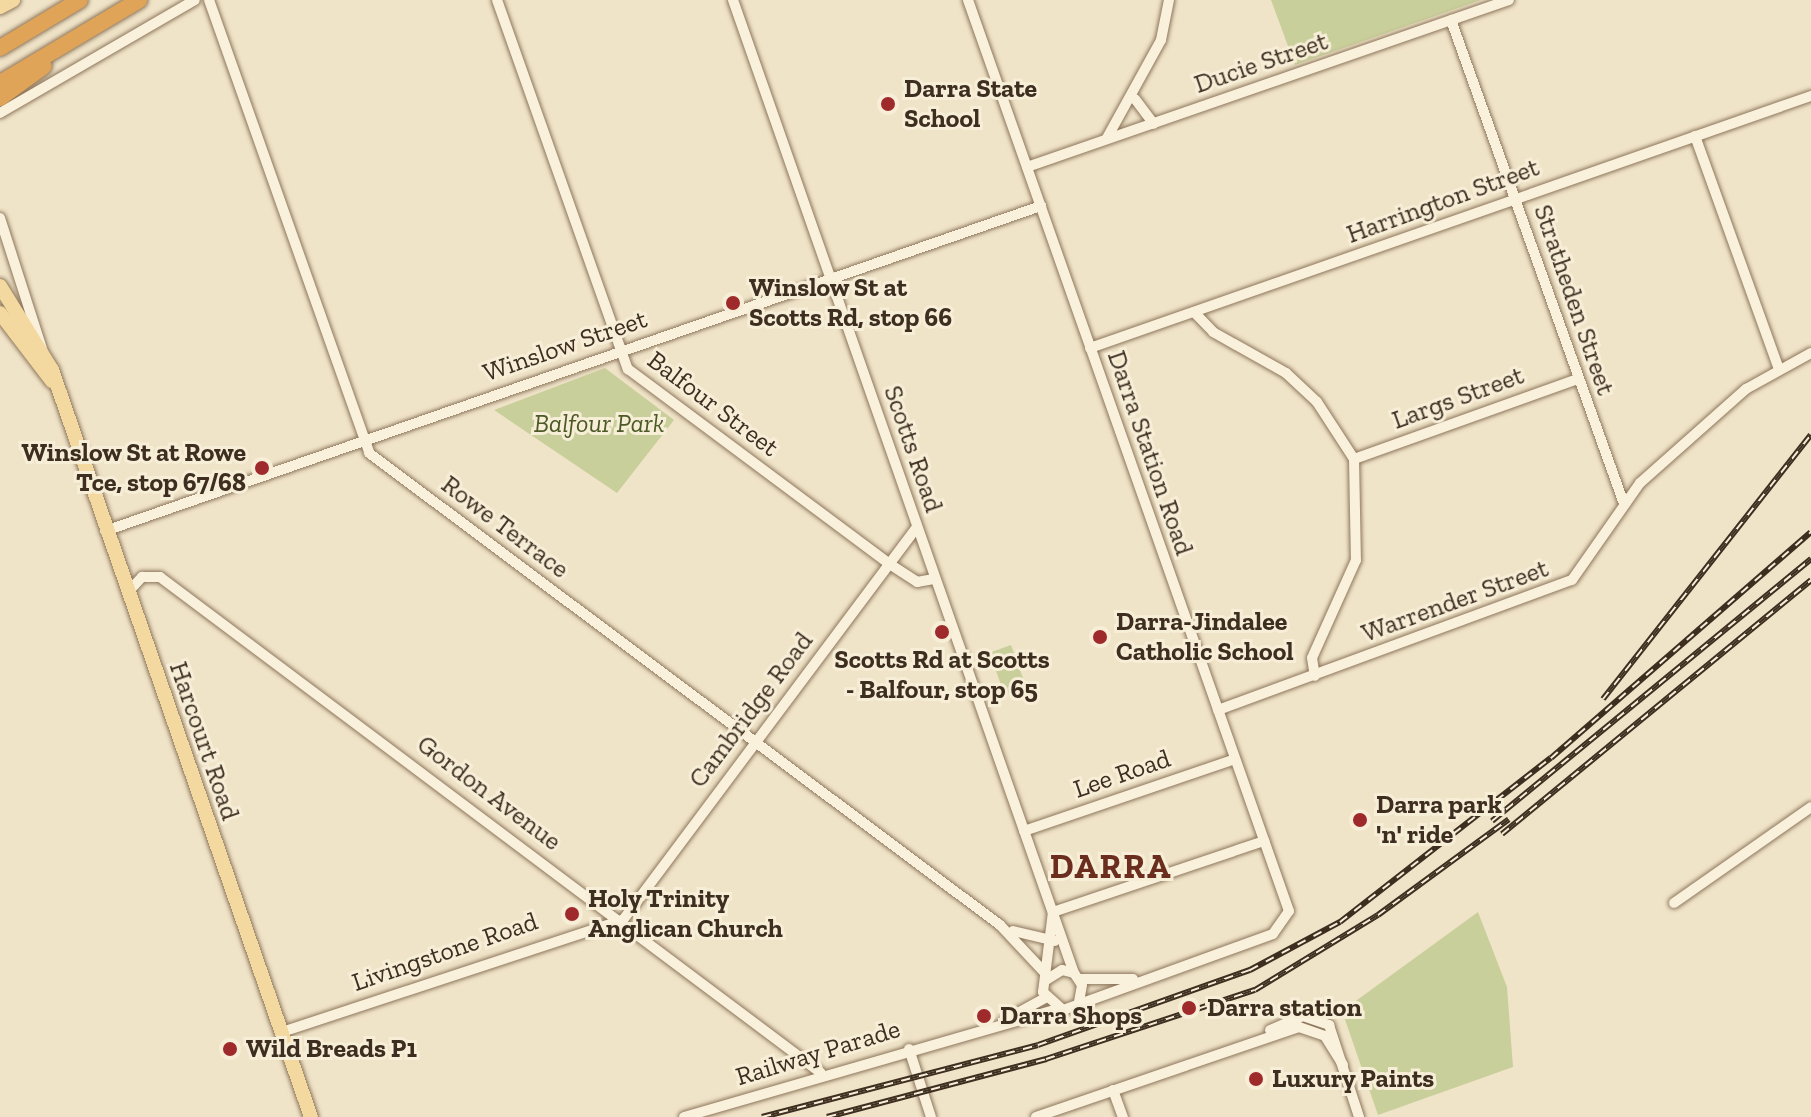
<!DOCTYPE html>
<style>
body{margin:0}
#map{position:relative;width:1811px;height:1117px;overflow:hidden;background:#f0e4c8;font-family:"Zilla Slab",serif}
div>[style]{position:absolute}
.green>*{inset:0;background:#c9cf9b;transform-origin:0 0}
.roads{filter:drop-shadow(0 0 2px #8d765c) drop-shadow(0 0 2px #8d765c)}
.minor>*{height:10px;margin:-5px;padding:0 5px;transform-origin:5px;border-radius:5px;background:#faf1dc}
.major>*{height:14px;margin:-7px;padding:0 7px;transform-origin:7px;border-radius:7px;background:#f3d9a0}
.highway>*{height:16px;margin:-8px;padding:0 8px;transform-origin:8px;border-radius:8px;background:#e0a458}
.rail>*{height:6px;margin-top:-3px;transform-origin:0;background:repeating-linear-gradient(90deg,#f7eed8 0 9px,#3d2e20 0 18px);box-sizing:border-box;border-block:2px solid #3d2e20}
.dots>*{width:22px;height:22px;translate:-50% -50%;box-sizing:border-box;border:4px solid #f7eed8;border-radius:50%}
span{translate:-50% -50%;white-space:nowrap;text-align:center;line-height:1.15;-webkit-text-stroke:6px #f7eed8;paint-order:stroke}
.street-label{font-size:26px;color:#3d2e20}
.poi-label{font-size:26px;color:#3d2e20;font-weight:700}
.left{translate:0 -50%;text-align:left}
.right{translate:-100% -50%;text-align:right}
.park-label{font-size:26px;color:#4d5a26;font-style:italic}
.district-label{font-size:34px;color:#6b2e1e;font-weight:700;letter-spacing:2px}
</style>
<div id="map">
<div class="green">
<i style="clip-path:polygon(1271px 0,1481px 0,1295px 65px)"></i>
<i style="clip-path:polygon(605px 368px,674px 420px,617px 493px,494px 410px)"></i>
<i style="left:1011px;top:645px;width:44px;height:23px;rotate:70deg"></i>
<i style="clip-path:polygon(1478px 912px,1507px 987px,1513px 1067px,1378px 1115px,1342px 1011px)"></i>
</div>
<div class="roads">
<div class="minor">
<i style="left:209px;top:0;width:480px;rotate:70.5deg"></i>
<i style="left:369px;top:453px;width:788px;rotate:36.8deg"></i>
<i style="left:1000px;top:925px;width:67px;rotate:46.8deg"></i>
<i style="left:497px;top:0;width:392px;rotate:70.5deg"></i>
<i style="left:628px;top:369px;width:324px;rotate:36.7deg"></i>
<i style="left:888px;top:563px;width:35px;rotate:33deg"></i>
<i style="left:917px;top:582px;width:17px;rotate:-10deg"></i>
<i style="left:733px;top:0;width:1031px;rotate:70.69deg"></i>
<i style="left:968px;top:0;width:966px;rotate:70.59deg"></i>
<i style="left:1289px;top:911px;width:28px;rotate:125deg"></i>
<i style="left:1273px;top:934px;width:223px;rotate:160.1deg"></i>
<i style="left:1063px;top:1010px;width:27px;rotate:-138deg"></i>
<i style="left:1043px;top:992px;width:81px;rotate:-82.9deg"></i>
<i style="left:1451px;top:20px;width:514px;rotate:70.33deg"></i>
<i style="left:1135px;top:99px;width:31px;rotate:53deg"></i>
<i style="left:0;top:113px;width:225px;rotate:-30.1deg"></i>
<i style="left:1695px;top:136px;width:248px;rotate:70.2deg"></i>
<i style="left:1107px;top:138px;width:112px;rotate:-61.1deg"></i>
<i style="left:1161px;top:40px;width:41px;rotate:-78.7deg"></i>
<i style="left:1027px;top:167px;width:510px;rotate:-19.11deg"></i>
<i style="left:0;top:218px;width:141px;rotate:72.2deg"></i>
<i style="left:1194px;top:312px;width:28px;rotate:46deg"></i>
<i style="left:1213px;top:332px;width:84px;rotate:29.3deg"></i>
<i style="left:1286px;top:373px;width:42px;rotate:43.1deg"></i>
<i style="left:1317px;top:402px;width:68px;rotate:57deg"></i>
<i style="left:1354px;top:459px;width:101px;rotate:88.9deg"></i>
<i style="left:1356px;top:560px;width:107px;rotate:114.2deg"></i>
<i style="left:1312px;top:658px;width:18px;rotate:81deg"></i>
<i style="left:1090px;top:348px;width:764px;rotate:-19.27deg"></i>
<i style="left:1354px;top:459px;width:237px;rotate:-19.7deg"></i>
<i style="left:105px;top:531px;width:991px;rotate:-19.15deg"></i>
<i style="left:128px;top:592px;width:21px;rotate:-47deg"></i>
<i style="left:142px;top:577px;width:18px"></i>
<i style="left:160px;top:577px;width:826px;rotate:36.88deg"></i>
<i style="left:1218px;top:710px;width:377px;rotate:-20.2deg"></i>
<i style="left:1572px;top:580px;width:118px;rotate:-55deg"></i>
<i style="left:1640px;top:483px;width:142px;rotate:-41.6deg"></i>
<i style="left:1746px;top:389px;width:74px;rotate:-29deg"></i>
<i style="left:1024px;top:831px;width:223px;rotate:-18.8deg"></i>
<i style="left:1674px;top:903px;width:167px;rotate:-35deg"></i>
<i style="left:1053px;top:912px;width:223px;rotate:-18.6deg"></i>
<i style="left:1013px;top:931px;width:43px;rotate:13.4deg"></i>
<i style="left:1080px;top:979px;width:53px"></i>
<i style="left:1046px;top:980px;width:19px;rotate:-32deg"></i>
<i style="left:1062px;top:970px;width:12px;rotate:14deg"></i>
<i style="left:1074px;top:973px;width:14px;rotate:56deg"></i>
<i style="left:1082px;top:985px;width:17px;rotate:100deg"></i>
<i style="left:1005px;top:1020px;width:46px;rotate:-28.8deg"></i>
<i style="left:1270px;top:1030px;width:36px;rotate:-23deg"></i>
<i style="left:1303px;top:1016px;width:28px;rotate:19deg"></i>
<i style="left:1329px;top:1025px;width:97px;rotate:71.9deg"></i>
<i style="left:282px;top:1032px;width:359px;rotate:-18.2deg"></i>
<i style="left:623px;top:920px;width:491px;rotate:-53.2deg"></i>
<i style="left:909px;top:1049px;width:71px;rotate:72.1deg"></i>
<i style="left:1113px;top:1090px;width:29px;rotate:70deg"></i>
<i style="left:684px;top:1117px;width:388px;rotate:-16.1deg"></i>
<i style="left:1036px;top:1117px;width:278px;rotate:-18.9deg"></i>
<i style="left:1299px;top:1027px;width:28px;rotate:19deg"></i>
<i style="left:1325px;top:1036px;width:34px;rotate:58deg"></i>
</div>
<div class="major">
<i style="left:0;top:7px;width:15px;rotate:-28deg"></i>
<i style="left:0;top:286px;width:99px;rotate:58.2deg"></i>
<i style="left:52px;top:370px;width:791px;rotate:70.88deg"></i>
<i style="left:0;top:313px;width:86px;rotate:52.6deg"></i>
</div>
<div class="highway">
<i style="left:0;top:48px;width:93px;rotate:-31deg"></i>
<i style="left:0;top:83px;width:162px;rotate:-30.8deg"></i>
<i style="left:0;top:98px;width:54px;rotate:-36deg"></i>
</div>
</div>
<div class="rail">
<i style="left:1603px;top:699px;width:336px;rotate:-51.8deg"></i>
<i style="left:1492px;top:821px;width:413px;rotate:-39.4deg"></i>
<i style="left:1502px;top:834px;width:400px;rotate:-39.4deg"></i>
<i style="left:762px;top:1117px;width:285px;rotate:-14.6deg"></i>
<i style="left:1038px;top:1045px;width:225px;rotate:-19.5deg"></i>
<i style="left:1250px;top:970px;width:102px;rotate:-28.1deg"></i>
<i style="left:1340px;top:922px;width:267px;rotate:-37.9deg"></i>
<i style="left:1551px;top:758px;width:344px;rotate:-41deg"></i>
<i style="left:827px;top:1117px;width:227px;rotate:-14.8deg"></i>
<i style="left:1046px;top:1059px;width:220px;rotate:-18.3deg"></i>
<i style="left:1255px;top:990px;width:144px;rotate:-31.4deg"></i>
<i style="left:1378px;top:915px;width:162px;rotate:-36.2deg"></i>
</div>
<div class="dots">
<i style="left:888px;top:104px;background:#9e2a2b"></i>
<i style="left:733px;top:303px;background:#9e2a2b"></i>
<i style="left:262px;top:468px;background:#9e2a2b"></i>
<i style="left:942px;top:632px;background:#9e2a2b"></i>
<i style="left:1100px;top:637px;background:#9e2a2b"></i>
<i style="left:1360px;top:820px;background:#9e2a2b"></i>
<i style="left:572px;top:914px;background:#9e2a2b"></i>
<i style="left:1189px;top:1008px;background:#9e2a2b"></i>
<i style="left:984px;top:1016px;background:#9e2a2b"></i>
<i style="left:230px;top:1049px;background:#9e2a2b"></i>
<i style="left:1256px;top:1079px;background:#9e2a2b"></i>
</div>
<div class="street-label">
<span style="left:1261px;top:63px;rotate:-19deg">Ducie Street</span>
<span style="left:1443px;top:201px;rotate:-20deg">Harrington Street</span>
<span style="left:1574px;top:300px;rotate:71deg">Stratheden Street</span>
<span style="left:565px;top:346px;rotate:-19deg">Winslow Street</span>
<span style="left:1458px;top:398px;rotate:-20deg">Largs Street</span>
<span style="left:713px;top:404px;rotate:37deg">Balfour Street</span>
<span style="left:913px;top:449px;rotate:71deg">Scotts Road</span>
<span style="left:1150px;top:453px;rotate:71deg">Darra Station Road</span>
<span style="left:505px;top:527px;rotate:37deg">Rowe Terrace</span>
<span style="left:1455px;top:601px;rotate:-20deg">Warrender Street</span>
<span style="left:751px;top:710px;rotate:-53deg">Cambridge Road</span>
<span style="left:204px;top:741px;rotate:71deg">Harcourt Road</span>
<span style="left:1122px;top:774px;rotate:-19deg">Lee Road</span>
<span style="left:489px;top:793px;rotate:37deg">Gordon Avenue</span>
<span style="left:445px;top:952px;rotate:-19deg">Livingstone Road</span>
<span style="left:818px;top:1053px;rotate:-17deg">Railway Parade</span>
</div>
<div class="poi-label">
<span class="left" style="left:904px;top:104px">Darra State<br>School</span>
<span class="left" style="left:749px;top:303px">Winslow St at<br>Scotts Rd, stop 66</span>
<span class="right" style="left:246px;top:468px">Winslow St at Rowe<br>Tce, stop 67/68</span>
<span class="left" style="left:1116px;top:637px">Darra-Jindalee<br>Catholic School</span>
<span style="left:942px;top:675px">Scotts Rd at Scotts<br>- Balfour, stop 65</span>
<span class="left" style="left:1376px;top:820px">Darra park<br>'n' ride</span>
<span class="left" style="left:588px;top:914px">Holy Trinity<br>Anglican Church</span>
<span class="left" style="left:1207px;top:1008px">Darra station</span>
<span class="left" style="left:1000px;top:1016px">Darra Shops</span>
<span class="left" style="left:246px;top:1049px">Wild Breads P1</span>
<span class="left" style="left:1272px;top:1079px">Luxury Paints</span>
</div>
<div class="park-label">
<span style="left:599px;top:424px">Balfour Park</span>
</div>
<div class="district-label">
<span style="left:1111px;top:867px">DARRA</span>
</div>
</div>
